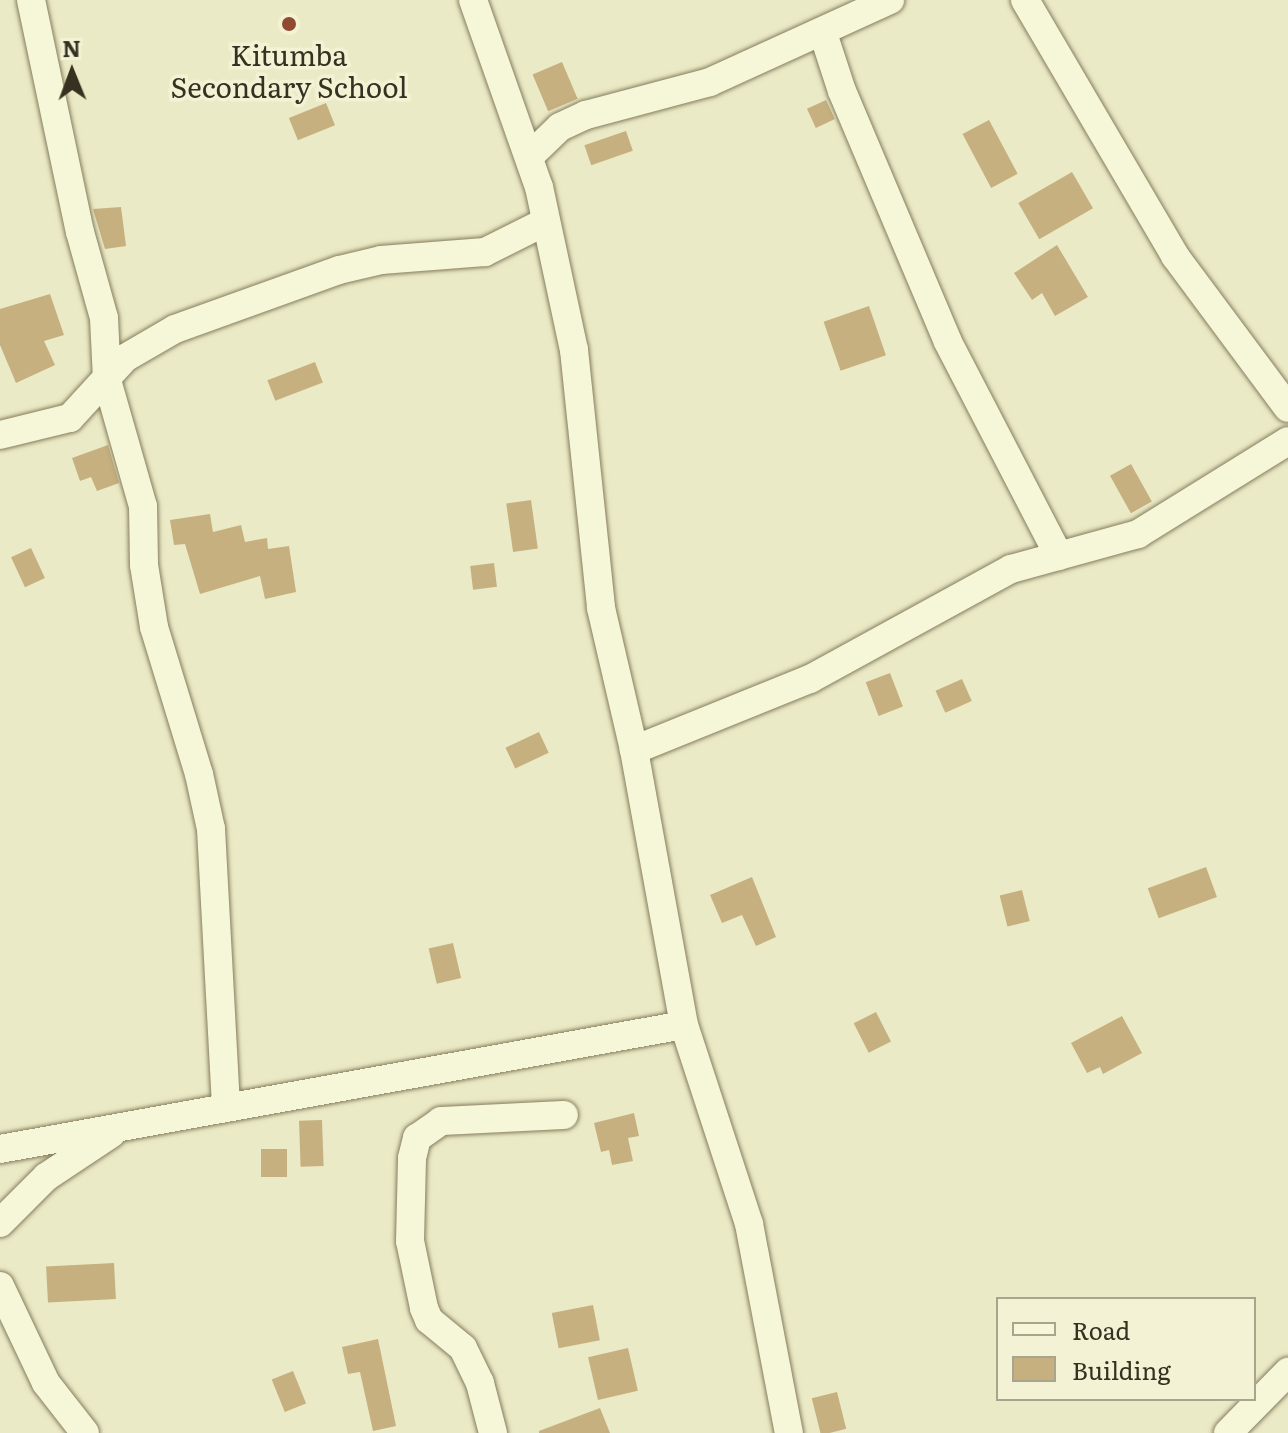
<!DOCTYPE html>
<style>
body{margin:0}
#map{position:relative;width:1288px;height:1433px;overflow:hidden;background:#ebeac6;font-family:Literata,serif}
div>[style]{position:absolute}
.building>*{inset:0;background:#c6b07f;transform-origin:0 0}
.roads{filter:drop-shadow(0 0 2px #857d5d) drop-shadow(0 0 2px #857d5d)}
.minor>*{height:28px;margin:-14px;padding:0 14px;transform-origin:14px;border-radius:14px;background:#f6f6d9}
.dots>*{width:22px;height:22px;translate:-50% -50%;box-sizing:border-box;border:4px solid #f3f2d5;border-radius:50%}
span{translate:-50% -50%;white-space:nowrap;text-align:center;line-height:1.15;-webkit-text-stroke:7px #f3f2d5;paint-order:stroke}
.poi-label{font-size:28px;color:#363120}
.legend{position:absolute;left:996px;top:1297px;width:260px;height:104px;box-sizing:border-box;background:#f3f2d5;border:2px solid #a7a58d;margin:0;padding:10px 14px;list-style:none;font-size:24px;color:#363120}
.legend li{display:flex;align-items:center;gap:16px;height:40px}
.legend b{width:40px;border:2px solid #a7a58d}
.north{position:absolute;left:32px;top:32px;width:80px;height:80px;-webkit-text-stroke:6px #f3f2d5;paint-order:stroke;rotate:359deg;font-size:22px;font-weight:700;line-height:32px;text-align:center;color:#363120}
.north::after{content:'';display:block;margin:auto;width:28px;height:36px;background:#363120;clip-path:polygon(50% 0,100% 100%,50% 72%,0 100%)}
</style>
<div id="map">
<div class="building">
<i style="left:562px;top:62px;width:40px;height:32px;rotate:67deg"></i>
<i style="left:826px;top:100px;width:21px;height:21px;rotate:65deg"></i>
<i style="left:326px;top:103px;width:24px;height:40px;rotate:68deg"></i>
<i style="left:989px;top:120px;width:61px;height:30px;rotate:62deg"></i>
<i style="left:626px;top:131px;width:21px;height:44px;rotate:71deg"></i>
<i style="left:1072px;top:172px;width:42px;height:62px;rotate:60deg"></i>
<i style="clip-path:polygon(121px 207px,126px 246px,105px 249px,93px 209px)"></i>
<i style="clip-path:polygon(1057px 245px,1088px 297px,1055px 316px,1042px 293px,1032px 300px,1014px 273px)"></i>
<i style="clip-path:polygon(50px 294px,64px 335px,44px 341px,55px 365px,16px 383px,0 345px,0 309px)"></i>
<i style="left:869px;top:306px;width:52px;height:48px;rotate:71deg"></i>
<i style="left:315px;top:362px;width:22px;height:51px;rotate:69deg"></i>
<i style="clip-path:polygon(108px 445px,119px 483px,97px 491px,91px 477px,80px 481px,72px 458px)"></i>
<i style="left:1131px;top:464px;width:43px;height:24px;rotate:61deg"></i>
<i style="left:531px;top:500px;width:49px;height:25px;rotate:82deg"></i>
<i style="clip-path:polygon(210px 514px,213px 532px,241px 525px,245px 542px,267px 538px,268px 549px,289px 546px,296px 592px,265px 599px,260px 576px,200px 594px,185px 544px,174px 545px,170px 520px)"></i>
<i style="left:31px;top:548px;width:33px;height:22px;rotate:65deg"></i>
<i style="left:494px;top:563px;width:24px;height:24px;rotate:83deg"></i>
<i style="left:890px;top:673px;width:36px;height:26px;rotate:69deg"></i>
<i style="left:962px;top:679px;width:24px;height:29px;rotate:66deg"></i>
<i style="left:539px;top:732px;width:23px;height:37px;rotate:65deg"></i>
<i style="left:1206px;top:867px;width:32px;height:62px;rotate:70deg"></i>
<i style="clip-path:polygon(752px 877px,776px 937px,756px 946px,742px 915px,722px 923px,710px 895px)"></i>
<i style="left:1022px;top:890px;width:32px;height:23px;rotate:76deg"></i>
<i style="left:453px;top:943px;width:36px;height:25px;rotate:77deg"></i>
<i style="left:876px;top:1012px;width:33px;height:25px;rotate:63deg"></i>
<i style="clip-path:polygon(1122px 1016px,1142px 1053px,1103px 1074px,1100px 1067px,1087px 1073px,1071px 1043px)"></i>
<i style="clip-path:polygon(634px 1113px,639px 1136px,628px 1138px,633px 1161px,612px 1165px,609px 1150px,601px 1152px,594px 1123px)"></i>
<i style="left:322px;top:1120px;width:46px;height:23px;rotate:88deg"></i>
<i style="left:261px;top:1149px;width:26px;height:28px"></i>
<i style="left:114px;top:1263px;width:36px;height:68px;rotate:87deg"></i>
<i style="left:593px;top:1305px;width:36px;height:42px;rotate:79deg"></i>
<i style="clip-path:polygon(378px 1339px,396px 1426px,373px 1431px,360px 1372px,348px 1374px,342px 1347px)"></i>
<i style="left:628px;top:1348px;width:44px;height:41px;rotate:77deg"></i>
<i style="left:293px;top:1371px;width:35px;height:23px;rotate:68deg"></i>
<i style="left:837px;top:1392px;width:38px;height:26px;rotate:76deg"></i>
<i style="clip-path:polygon(600px 1408px,610px 1433px,539px 1433px,539px 1431px)"></i>
</div>
<div class="roads">
<div class="minor">
<i style="left:31px;top:0;width:237px;rotate:78.1deg"></i>
<i style="left:80px;top:232px;width:89px;rotate:74.4deg"></i>
<i style="left:104px;top:318px;width:62px;rotate:87.2deg"></i>
<i style="left:107px;top:380px;width:131px;rotate:74.1deg"></i>
<i style="left:143px;top:506px;width:59px;rotate:89deg"></i>
<i style="left:144px;top:565px;width:63px;rotate:80.8deg"></i>
<i style="left:154px;top:627px;width:154px;rotate:73deg"></i>
<i style="left:199px;top:774px;width:56px;rotate:77.7deg"></i>
<i style="left:211px;top:829px;width:275px;rotate:86.9deg"></i>
<i style="left:473px;top:0;width:198px;rotate:70.6deg"></i>
<i style="left:539px;top:187px;width:167px;rotate:77.9deg"></i>
<i style="left:574px;top:350px;width:259px;rotate:84deg"></i>
<i style="left:601px;top:608px;width:146px;rotate:76.9deg"></i>
<i style="left:634px;top:750px;width:280px;rotate:79.7deg"></i>
<i style="left:684px;top:1025px;width:209px;rotate:71.9deg"></i>
<i style="left:749px;top:1224px;width:213px;rotate:79.2deg"></i>
<i style="left:1025px;top:0;width:297px;rotate:59.6deg"></i>
<i style="left:1175px;top:256px;width:189px;rotate:53.4deg"></i>
<i style="left:823px;top:33px;width:61px;rotate:71.9deg"></i>
<i style="left:842px;top:91px;width:272px;rotate:67.1deg"></i>
<i style="left:948px;top:342px;width:241px;rotate:62.6deg"></i>
<i style="left:532px;top:154px;width:39px;rotate:-44deg"></i>
<i style="left:560px;top:127px;width:29px;rotate:-25deg"></i>
<i style="left:586px;top:115px;width:128px;rotate:-14.9deg"></i>
<i style="left:710px;top:82px;width:198px;rotate:-24.5deg"></i>
<i style="left:0;top:435px;width:72px;rotate:-13.7deg"></i>
<i style="left:70px;top:418px;width:81px;rotate:-47.5deg"></i>
<i style="left:125px;top:358px;width:58px;rotate:-30.1deg"></i>
<i style="left:175px;top:329px;width:174px;rotate:-19.8deg"></i>
<i style="left:339px;top:270px;width:43px;rotate:-13.4deg"></i>
<i style="left:381px;top:260px;width:104px;rotate:-4.4deg"></i>
<i style="left:485px;top:252px;width:67px;rotate:-26.6deg"></i>
<i style="left:634px;top:750px;width:190px;rotate:-22deg"></i>
<i style="left:810px;top:679px;width:229px;rotate:-28.7deg"></i>
<i style="left:1011px;top:569px;width:132px;rotate:-15.4deg"></i>
<i style="left:1138px;top:534px;width:176px;rotate:-31.8deg"></i>
<i style="left:0;top:1149px;width:695px;rotate:-10.28deg"></i>
<i style="left:0;top:1223px;width:65px;rotate:-45deg"></i>
<i style="left:46px;top:1177px;width:78px;rotate:-33.5deg"></i>
<i style="left:0;top:1286px;width:107px;rotate:64.6deg"></i>
<i style="left:46px;top:1383px;width:63px;rotate:52deg"></i>
<i style="left:493px;top:1433px;width:52px;rotate:-104.6deg"></i>
<i style="left:480px;top:1383px;width:39px;rotate:-116deg"></i>
<i style="left:463px;top:1348px;width:44px;rotate:-140.5deg"></i>
<i style="left:429px;top:1320px;width:13px;rotate:-113deg"></i>
<i style="left:424px;top:1308px;width:68px;rotate:-101.8deg"></i>
<i style="left:410px;top:1241px;width:83px;rotate:-88.6deg"></i>
<i style="left:412px;top:1158px;width:21px;rotate:-76deg"></i>
<i style="left:417px;top:1138px;width:29px;rotate:-35deg"></i>
<i style="left:441px;top:1121px;width:123px;rotate:-2.8deg"></i>
<i style="left:1228px;top:1433px;width:86px;rotate:-45.5deg"></i>
</div>
</div>
<div class="dots">
<i style="left:289px;top:24px;background:#904a31"></i>
</div>
<div class="poi-label">
<span style="left:289px;top:70px">Kitumba<br>Secondary School</span>
</div>
<ul class="legend">
<li><b style="height:10px;background:#f6f6d9"></b>Road</li>
<li><b style="height:22px;background:#c6b07f"></b>Building</li>
</ul>
<div class="north">N</div>
</div>
